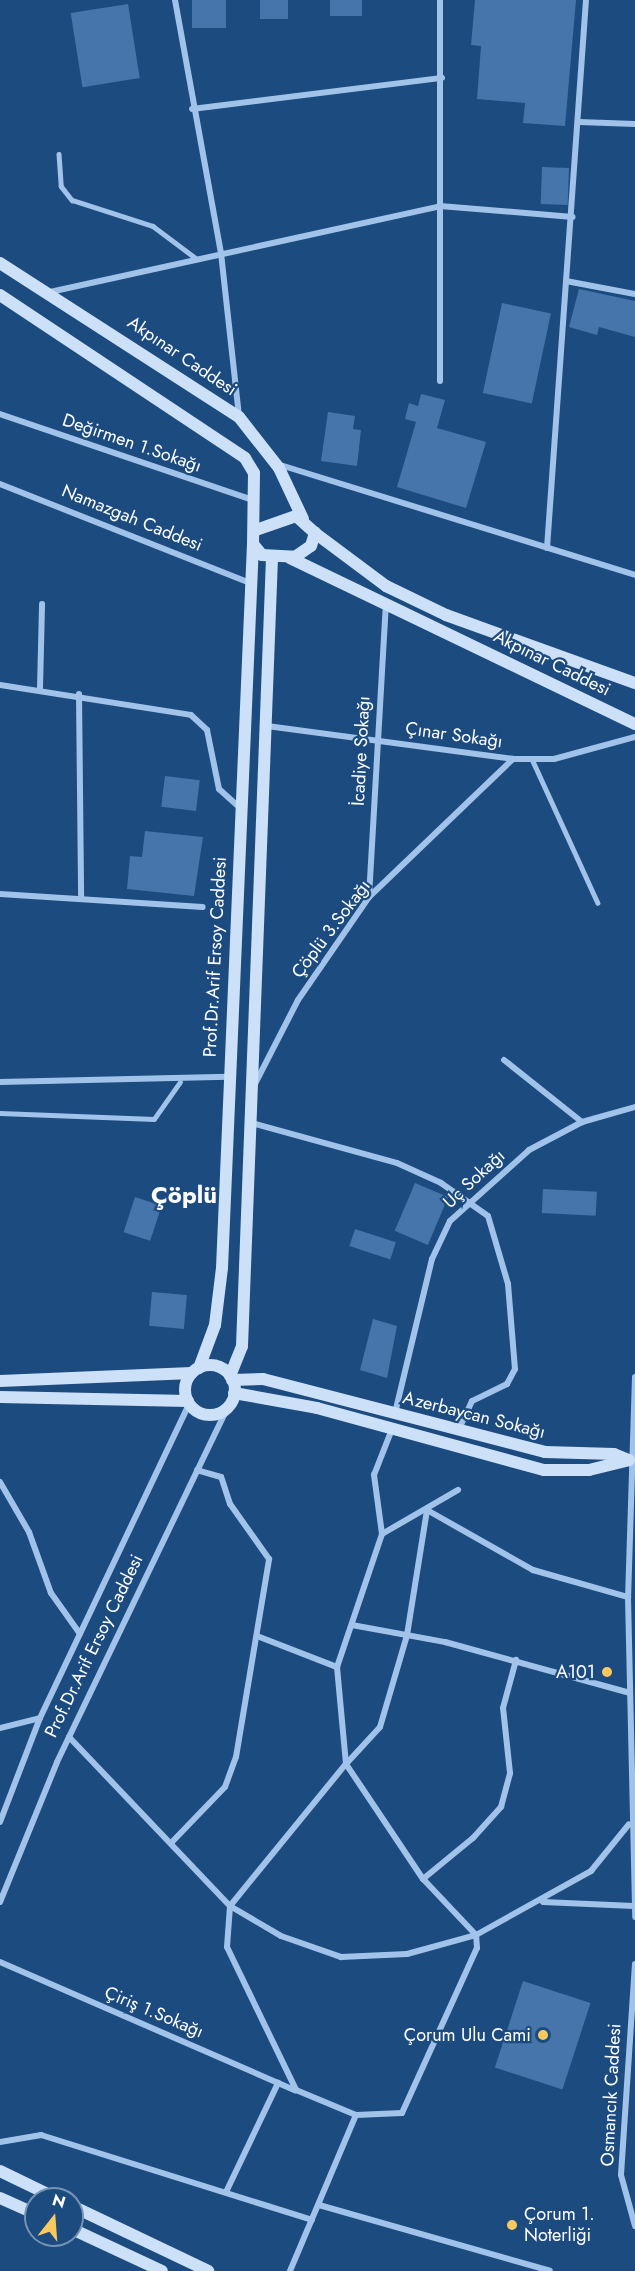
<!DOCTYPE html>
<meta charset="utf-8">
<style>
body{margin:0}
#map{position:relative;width:635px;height:2271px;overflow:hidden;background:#1c4b80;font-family:Jost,sans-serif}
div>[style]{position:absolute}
.building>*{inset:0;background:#4575aa;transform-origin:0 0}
.lane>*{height:4.5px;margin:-2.25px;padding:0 2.25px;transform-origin:2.25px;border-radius:2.25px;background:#a1c3e9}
.street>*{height:6px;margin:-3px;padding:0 3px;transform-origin:3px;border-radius:3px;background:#a1c3e9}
.secondary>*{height:12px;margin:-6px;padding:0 6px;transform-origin:6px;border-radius:6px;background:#cce0f7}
.secondary>.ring{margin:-6px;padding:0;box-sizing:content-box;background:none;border:12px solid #cce0f7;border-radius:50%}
.dots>*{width:16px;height:16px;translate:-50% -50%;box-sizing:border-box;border:3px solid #1c4b80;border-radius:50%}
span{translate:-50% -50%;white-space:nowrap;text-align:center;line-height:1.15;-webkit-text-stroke:4.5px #1c4b80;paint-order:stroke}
.street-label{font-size:18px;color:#fff}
.poi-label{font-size:18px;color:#fff}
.right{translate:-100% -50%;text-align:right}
.left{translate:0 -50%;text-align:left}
.district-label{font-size:24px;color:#fff;font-weight:700}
.north{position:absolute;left:24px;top:2187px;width:60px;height:60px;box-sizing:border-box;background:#1c4b80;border:2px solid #7793b3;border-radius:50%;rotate:17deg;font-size:16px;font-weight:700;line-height:24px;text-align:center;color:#fff}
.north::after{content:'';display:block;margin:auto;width:21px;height:27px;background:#f9c95e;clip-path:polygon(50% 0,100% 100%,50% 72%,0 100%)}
</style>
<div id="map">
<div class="building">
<i style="left:192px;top:0;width:34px;height:28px"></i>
<i style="left:260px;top:0;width:28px;height:19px"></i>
<i style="left:330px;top:0;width:32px;height:16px"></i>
<i style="clip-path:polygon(475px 0,576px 0,565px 126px,523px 123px,525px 103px,477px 99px,481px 46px,471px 45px)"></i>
<i style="left:128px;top:4px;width:75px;height:58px;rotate:81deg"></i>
<i style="left:542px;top:167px;width:27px;height:37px;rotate:2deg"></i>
<i style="clip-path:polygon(579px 289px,635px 301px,635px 337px,599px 327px,597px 335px,569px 327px)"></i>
<i style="left:502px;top:303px;width:50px;height:92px;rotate:12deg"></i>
<i style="clip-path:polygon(421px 394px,445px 400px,437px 428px,486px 442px,466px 508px,397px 487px,416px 422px,405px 419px,409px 403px,418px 406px)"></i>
<i style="clip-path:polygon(328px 412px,355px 416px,353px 429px,361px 430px,357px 466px,321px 461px)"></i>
<i style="left:165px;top:776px;width:35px;height:31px;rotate:7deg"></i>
<i style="clip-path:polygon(145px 831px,203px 837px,194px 896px,127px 889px,130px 856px,142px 857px)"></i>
<i style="left:415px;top:1183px;width:36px;height:52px;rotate:23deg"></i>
<i style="left:543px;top:1189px;width:54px;height:24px;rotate:3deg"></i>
<i style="left:135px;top:1197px;width:28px;height:37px;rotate:18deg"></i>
<i style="left:355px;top:1229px;width:43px;height:18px;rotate:18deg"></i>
<i style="left:152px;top:1292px;width:35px;height:34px;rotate:5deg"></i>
<i style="clip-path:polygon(373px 1319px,397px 1326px,387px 1378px,360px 1370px)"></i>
<i style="left:523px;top:1981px;width:71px;height:91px;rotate:18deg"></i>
</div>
<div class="lane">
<i style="left:59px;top:154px;width:32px;rotate:86deg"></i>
<i style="left:61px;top:186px;width:18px;rotate:52deg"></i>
<i style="left:72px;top:200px;width:85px;rotate:17.8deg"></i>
<i style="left:153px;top:226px;width:55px;rotate:36.9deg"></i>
<i style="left:532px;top:759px;width:158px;rotate:65.4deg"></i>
<i style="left:0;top:1113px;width:154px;rotate:2.2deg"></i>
<i style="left:154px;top:1119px;width:45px;rotate:-54.9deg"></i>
</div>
<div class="street">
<i style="left:175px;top:0;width:257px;rotate:79.7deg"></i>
<i style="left:221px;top:253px;width:165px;rotate:83.7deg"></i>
<i style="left:440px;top:0;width:381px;rotate:90deg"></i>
<i style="left:192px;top:109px;width:252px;rotate:-7.1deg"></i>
<i style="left:579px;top:122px;width:56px;rotate:2deg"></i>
<i style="left:566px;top:281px;width:70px;rotate:10.7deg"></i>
<i style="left:50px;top:292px;width:399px;rotate:-12.4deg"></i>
<i style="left:440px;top:206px;width:133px;rotate:4.7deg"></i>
<i style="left:0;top:414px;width:269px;rotate:18.8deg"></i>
<i style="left:277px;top:464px;width:375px;rotate:17.2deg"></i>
<i style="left:0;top:484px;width:269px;rotate:21.6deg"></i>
<i style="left:547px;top:548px;width:549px;rotate:-85.93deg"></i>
<i style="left:0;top:685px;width:193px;rotate:8.9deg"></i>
<i style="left:191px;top:715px;width:22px;rotate:43deg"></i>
<i style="left:207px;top:730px;width:60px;rotate:78.5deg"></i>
<i style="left:219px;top:789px;width:28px;rotate:42deg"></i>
<i style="left:40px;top:688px;width:84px;rotate:-88.6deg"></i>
<i style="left:79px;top:694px;width:205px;rotate:89.4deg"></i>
<i style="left:267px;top:726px;width:248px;rotate:7.6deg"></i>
<i style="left:513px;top:759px;width:41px"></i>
<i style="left:554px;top:759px;width:84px;rotate:-15.2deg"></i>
<i style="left:0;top:894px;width:203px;rotate:3.7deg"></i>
<i style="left:369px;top:897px;width:291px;rotate:-86.7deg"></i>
<i style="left:504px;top:1060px;width:100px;rotate:38.5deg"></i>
<i style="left:0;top:1082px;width:228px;rotate:-1.3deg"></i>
<i style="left:255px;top:1084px;width:94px;rotate:-62.9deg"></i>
<i style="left:298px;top:1000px;width:125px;rotate:-55.4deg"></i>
<i style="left:369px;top:897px;width:199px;rotate:-43.8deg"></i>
<i style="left:252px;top:1123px;width:150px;rotate:15.4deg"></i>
<i style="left:397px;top:1163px;width:48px;rotate:24.4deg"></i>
<i style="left:441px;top:1183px;width:57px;rotate:35.1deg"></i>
<i style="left:488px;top:1216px;width:71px;rotate:73.6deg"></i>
<i style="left:508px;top:1284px;width:85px;rotate:85.3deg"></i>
<i style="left:515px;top:1369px;width:17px;rotate:118deg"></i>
<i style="left:507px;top:1384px;width:39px;rotate:154deg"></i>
<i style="left:472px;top:1401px;width:33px;rotate:115deg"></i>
<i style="left:635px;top:1377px;width:220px;rotate:91.8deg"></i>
<i style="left:628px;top:1597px;width:320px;rotate:88.7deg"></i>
<i style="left:395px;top:1413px;width:158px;rotate:-76.5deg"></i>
<i style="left:432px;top:1259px;width:42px;rotate:-64.7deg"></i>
<i style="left:450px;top:1221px;width:106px;rotate:-41.9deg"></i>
<i style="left:529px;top:1150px;width:60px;rotate:-27.8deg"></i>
<i style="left:582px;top:1122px;width:55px;rotate:-15.8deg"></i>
<i style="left:0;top:1482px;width:58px;rotate:59.9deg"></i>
<i style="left:29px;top:1532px;width:65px;rotate:70.2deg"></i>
<i style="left:51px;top:1593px;width:50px;rotate:54.7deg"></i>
<i style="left:382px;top:1534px;width:88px;rotate:-30.1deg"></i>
<i style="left:352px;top:1625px;width:95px;rotate:10.4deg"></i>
<i style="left:445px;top:1642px;width:192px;rotate:15.4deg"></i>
<i style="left:257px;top:1636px;width:86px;rotate:21.2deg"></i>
<i style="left:0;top:1728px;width:41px;rotate:-14deg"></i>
<i style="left:69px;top:1737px;width:233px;rotate:46.4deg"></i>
<i style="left:230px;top:1906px;width:59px;rotate:30.5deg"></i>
<i style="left:281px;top:1936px;width:64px;rotate:19.3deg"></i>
<i style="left:341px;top:1957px;width:66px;rotate:-2.6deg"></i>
<i style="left:407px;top:1954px;width:72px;rotate:-15.4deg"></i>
<i style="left:476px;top:1935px;width:132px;rotate:-29.1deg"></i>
<i style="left:591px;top:1871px;width:60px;rotate:-51deg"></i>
<i style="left:0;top:1822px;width:111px;rotate:-69deg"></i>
<i style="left:40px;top:1718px;width:348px;rotate:-64.6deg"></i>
<i style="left:172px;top:1842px;width:76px;rotate:-46.1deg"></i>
<i style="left:225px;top:1787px;width:32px;rotate:-70deg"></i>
<i style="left:236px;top:1757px;width:201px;rotate:-80.5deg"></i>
<i style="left:269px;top:1559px;width:67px;rotate:-125.3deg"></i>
<i style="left:230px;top:1504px;width:28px;rotate:-108deg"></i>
<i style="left:221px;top:1477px;width:25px;rotate:-164deg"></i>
<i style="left:423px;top:1879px;width:65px;rotate:-39.4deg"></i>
<i style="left:473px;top:1838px;width:42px;rotate:-47.9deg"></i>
<i style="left:501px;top:1807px;width:35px;rotate:-75deg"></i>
<i style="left:510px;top:1773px;width:65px;rotate:-96.1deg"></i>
<i style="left:503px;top:1708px;width:50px;rotate:-74.8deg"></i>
<i style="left:0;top:1902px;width:151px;rotate:-67.8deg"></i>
<i style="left:57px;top:1762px;width:393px;rotate:-64.3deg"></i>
<i style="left:543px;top:1902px;width:91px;rotate:2.5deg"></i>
<i style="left:230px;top:1906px;width:183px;rotate:-50.8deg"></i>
<i style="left:346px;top:1764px;width:97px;rotate:-95.3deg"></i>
<i style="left:337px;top:1667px;width:140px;rotate:-71.3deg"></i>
<i style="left:382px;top:1534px;width:60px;rotate:-97.7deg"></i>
<i style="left:374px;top:1475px;width:49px;rotate:-68.6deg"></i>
<i style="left:230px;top:1906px;width:41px;rotate:94.2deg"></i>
<i style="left:227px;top:1947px;width:159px;rotate:64.2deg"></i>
<i style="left:296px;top:2090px;width:65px;rotate:22.6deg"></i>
<i style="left:356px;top:2115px;width:46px;rotate:-2.5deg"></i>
<i style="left:402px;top:2113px;width:181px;rotate:-65.6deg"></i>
<i style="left:477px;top:1948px;width:13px;rotate:-94deg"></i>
<i style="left:476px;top:1935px;width:77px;rotate:-133.4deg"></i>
<i style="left:423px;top:1879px;width:138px;rotate:-123.8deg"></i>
<i style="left:346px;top:1764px;width:50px;rotate:-47.4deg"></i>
<i style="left:380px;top:1727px;width:96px;rotate:-73.6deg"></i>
<i style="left:407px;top:1635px;width:127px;rotate:-80.9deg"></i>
<i style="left:427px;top:1510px;width:122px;rotate:29.5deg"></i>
<i style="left:533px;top:1570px;width:99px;rotate:15.9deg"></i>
<i style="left:0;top:1962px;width:322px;rotate:23.5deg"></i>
<i style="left:635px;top:1964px;width:211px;rotate:93.8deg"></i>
<i style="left:621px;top:2175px;width:53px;rotate:74.6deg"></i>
<i style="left:0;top:2142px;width:42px;rotate:-9.7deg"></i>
<i style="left:41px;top:2135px;width:284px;rotate:17.4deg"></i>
<i style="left:227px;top:2190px;width:119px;rotate:-64.5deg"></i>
<i style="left:319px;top:2205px;width:240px;rotate:15.9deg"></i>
<i style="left:290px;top:2271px;width:169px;rotate:-67.1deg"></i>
</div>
<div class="secondary">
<i style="left:0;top:263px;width:284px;rotate:32.8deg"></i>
<i style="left:239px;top:417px;width:65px;rotate:51.9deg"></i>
<i style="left:279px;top:468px;width:56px;rotate:64.8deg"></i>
<i style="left:0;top:295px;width:294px;rotate:33.6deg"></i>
<i style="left:245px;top:458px;width:17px;rotate:59deg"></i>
<i style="left:254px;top:473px;width:71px;rotate:90.8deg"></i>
<i style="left:253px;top:544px;width:14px;rotate:51deg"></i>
<i style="left:262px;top:555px;width:33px;rotate:3deg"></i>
<i style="left:295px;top:557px;width:19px;rotate:-35deg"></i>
<i style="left:311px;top:546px;width:14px;rotate:-73deg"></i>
<i style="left:315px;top:533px;width:25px;rotate:-138deg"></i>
<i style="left:296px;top:516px;width:42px;rotate:160.7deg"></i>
<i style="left:315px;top:533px;width:89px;rotate:36.7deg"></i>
<i style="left:386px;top:586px;width:67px;rotate:25.8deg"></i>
<i style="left:446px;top:615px;width:201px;rotate:19.8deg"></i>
<i style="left:290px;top:558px;width:383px;rotate:25.7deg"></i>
<i class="ring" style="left:185px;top:1365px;width:38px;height:38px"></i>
<i style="left:199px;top:1368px;width:46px;rotate:-69.6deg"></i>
<i style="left:215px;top:1325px;width:57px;rotate:-83deg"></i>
<i style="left:222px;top:1268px;width:725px;rotate:-87.55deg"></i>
<i style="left:230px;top:1376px;width:32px;rotate:-68deg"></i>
<i style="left:242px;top:1346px;width:789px;rotate:-87.82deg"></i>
<i style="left:232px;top:1380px;width:31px;rotate:-2deg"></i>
<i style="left:263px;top:1379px;width:291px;rotate:14.5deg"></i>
<i style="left:545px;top:1452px;width:69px;rotate:1.7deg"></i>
<i style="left:614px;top:1454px;width:16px;rotate:22deg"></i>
<i style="left:0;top:1381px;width:192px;rotate:-2.4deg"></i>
<i style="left:234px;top:1393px;width:84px;rotate:10.2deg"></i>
<i style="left:317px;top:1408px;width:235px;rotate:15.3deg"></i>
<i style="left:544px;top:1470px;width:45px"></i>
<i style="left:589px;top:1470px;width:41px;rotate:-14deg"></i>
<i style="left:0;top:1397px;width:188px;rotate:1.2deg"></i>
<i style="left:0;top:2171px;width:64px;rotate:25.8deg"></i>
<i style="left:0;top:2198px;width:39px;rotate:24deg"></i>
<i style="left:72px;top:2206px;width:151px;rotate:25.5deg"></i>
<i style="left:72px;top:2229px;width:99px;rotate:25deg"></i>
</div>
<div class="dots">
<i style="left:607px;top:1672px;background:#f9c95e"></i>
<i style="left:543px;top:2035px;background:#f9c95e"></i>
<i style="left:512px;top:2225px;background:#f9c95e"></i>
</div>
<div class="street-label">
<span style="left:182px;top:356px;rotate:34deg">Akpınar Caddesi</span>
<span style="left:132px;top:443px;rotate:19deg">Değirmen 1.Sokağı</span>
<span style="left:132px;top:518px;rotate:22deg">Namazgah Caddesi</span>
<span style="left:552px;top:663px;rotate:26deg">Akpınar Caddesi</span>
<span style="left:454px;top:735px;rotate:8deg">Çınar Sokağı</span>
<span style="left:361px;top:751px;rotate:-87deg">İcadiye Sokağı</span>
<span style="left:331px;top:929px;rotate:-53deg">Çöplü 3.Sokağı</span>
<span style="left:215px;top:957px;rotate:-87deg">Prof.Dr.Arif Ersoy Caddesi</span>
<span style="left:474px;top:1179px;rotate:-43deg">Uç Sokağı</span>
<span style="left:474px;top:1415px;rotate:14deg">Azerbaycan Sokağı</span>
<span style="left:94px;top:1646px;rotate:-64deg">Prof.Dr.Arif Ersoy Caddesi</span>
<span style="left:154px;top:2012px;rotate:23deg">Çiriş 1.Sokağı</span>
<span style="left:611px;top:2095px;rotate:-87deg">Osmancık Caddesi</span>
</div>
<div class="poi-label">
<span class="right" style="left:595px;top:1672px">A101</span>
<span class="right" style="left:531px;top:2035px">Çorum Ulu Cami</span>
<span class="left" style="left:524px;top:2225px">Çorum 1.<br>Noterliği</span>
</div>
<div class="district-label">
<span style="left:184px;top:1195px">Çöplü</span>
</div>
<div class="north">N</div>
</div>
